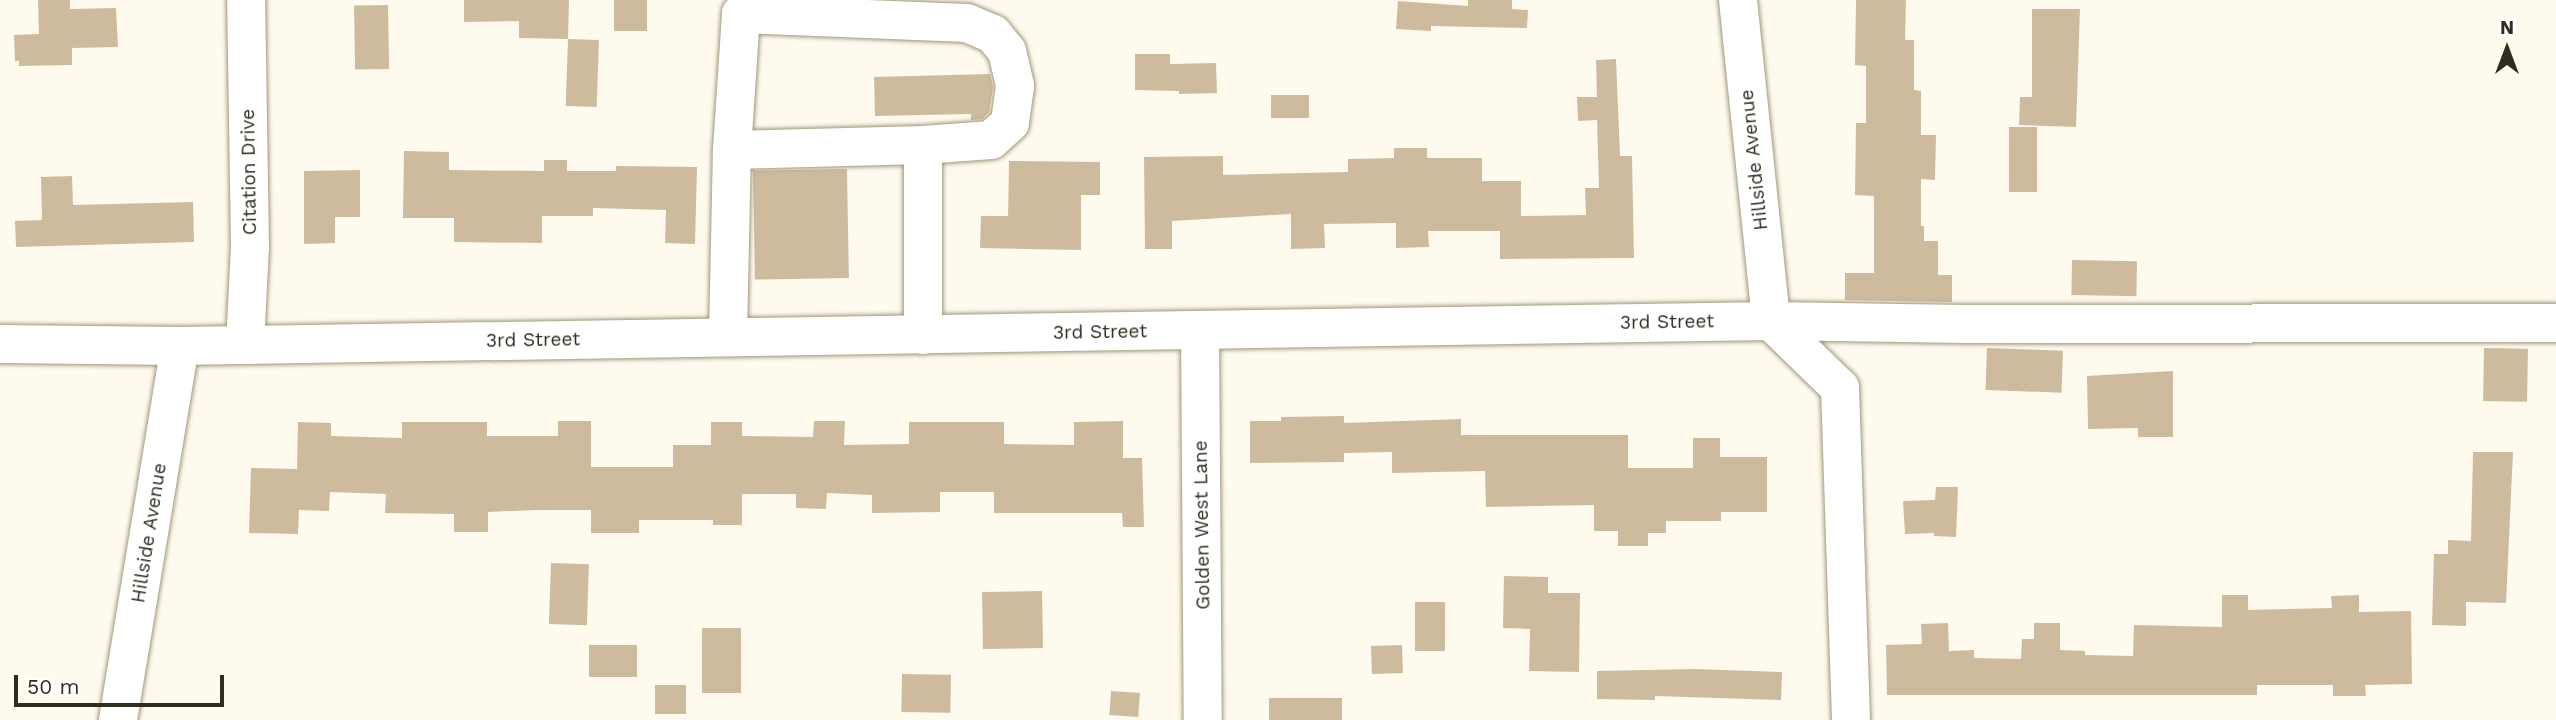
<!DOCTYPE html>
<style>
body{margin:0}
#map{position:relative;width:2556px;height:720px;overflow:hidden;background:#fffaee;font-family:"Work Sans",sans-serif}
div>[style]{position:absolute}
.building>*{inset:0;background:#cebb9e;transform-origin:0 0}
.roads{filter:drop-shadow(0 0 2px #a2967b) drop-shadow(0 0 2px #a2967b)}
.minor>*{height:38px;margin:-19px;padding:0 19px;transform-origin:19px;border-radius:19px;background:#fff}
span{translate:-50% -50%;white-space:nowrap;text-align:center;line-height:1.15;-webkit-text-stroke:5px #fff;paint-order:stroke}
.street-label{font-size:19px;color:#312c20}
.north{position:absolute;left:2472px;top:14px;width:70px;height:70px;-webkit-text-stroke:5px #fff;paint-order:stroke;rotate:0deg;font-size:19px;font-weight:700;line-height:28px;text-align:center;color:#312c20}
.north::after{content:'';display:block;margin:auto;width:24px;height:32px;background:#312c20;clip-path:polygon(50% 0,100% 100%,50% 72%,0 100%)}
.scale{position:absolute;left:14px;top:675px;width:210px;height:32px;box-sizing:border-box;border:4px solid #312c20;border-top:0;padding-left:9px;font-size:21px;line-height:24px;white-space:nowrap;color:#312c20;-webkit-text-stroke:5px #fff;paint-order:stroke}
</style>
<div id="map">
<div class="building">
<i style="clip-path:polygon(38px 0,70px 0,70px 9px,116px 8px,118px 47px,72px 48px,72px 65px,19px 66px,19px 61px,15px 61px,14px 35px,39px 34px)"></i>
<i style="clip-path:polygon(464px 0,569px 0,568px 39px,519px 38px,519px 21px,464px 22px)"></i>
<i style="left:614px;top:0;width:33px;height:31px"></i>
<i style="clip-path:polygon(1468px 0,1512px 0,1512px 9px,1528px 10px,1527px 28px,1431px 26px,1431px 31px,1396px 29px,1398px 1px,1468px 6px)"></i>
<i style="clip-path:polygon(1856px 0,1906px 0,1905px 40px,1914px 40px,1914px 90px,1921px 91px,1921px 135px,1936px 135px,1935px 180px,1921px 179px,1921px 226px,1924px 226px,1924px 241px,1938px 241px,1938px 275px,1952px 275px,1952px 302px,1845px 300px,1845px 273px,1874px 273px,1874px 196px,1855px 195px,1856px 123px,1866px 123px,1866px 66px,1855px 65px)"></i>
<i style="left:388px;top:5px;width:64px;height:34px;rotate:89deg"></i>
<i style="clip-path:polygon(2032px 9px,2080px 9px,2076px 127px,2019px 125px,2020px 97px,2032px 97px)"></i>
<i style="left:568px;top:39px;width:31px;height:67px;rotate:2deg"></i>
<i style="clip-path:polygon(1135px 54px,1170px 54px,1170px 64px,1216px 63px,1217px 93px,1179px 94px,1179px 91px,1135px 90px)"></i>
<i style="clip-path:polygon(1616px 59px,1620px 156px,1632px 156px,1634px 258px,1500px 259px,1500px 231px,1428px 231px,1429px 247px,1396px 248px,1396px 223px,1324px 224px,1325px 248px,1291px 249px,1291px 214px,1172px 221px,1172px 249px,1145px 249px,1144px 157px,1223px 156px,1223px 175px,1348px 172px,1348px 159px,1394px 158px,1394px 148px,1427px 148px,1427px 158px,1482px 158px,1482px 181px,1521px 181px,1521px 216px,1586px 215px,1585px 188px,1599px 188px,1597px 120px,1578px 121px,1577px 97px,1597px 97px,1596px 60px)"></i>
<i style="clip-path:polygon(990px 74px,993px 87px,989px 112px,982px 119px,971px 120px,971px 114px,875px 116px,874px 77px)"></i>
<i style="left:1271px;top:95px;width:38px;height:23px"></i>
<i style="left:2009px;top:127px;width:28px;height:65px"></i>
<i style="clip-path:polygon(404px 151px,449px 152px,449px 170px,544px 171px,544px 160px,567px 160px,567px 171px,616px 171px,616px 166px,697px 167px,695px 244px,665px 243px,666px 210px,593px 208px,593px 216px,542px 216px,542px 243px,454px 242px,454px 218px,403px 218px)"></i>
<i style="clip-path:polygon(1009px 161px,1100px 162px,1100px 195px,1081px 195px,1081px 250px,980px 248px,981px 216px,1008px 216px)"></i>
<i style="left:847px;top:169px;width:109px;height:94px;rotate:89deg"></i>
<i style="clip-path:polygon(360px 170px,360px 217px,335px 217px,335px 243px,304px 244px,304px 171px)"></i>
<i style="clip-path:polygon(72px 176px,73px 205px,193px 202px,194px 242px,16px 247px,15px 221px,42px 220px,41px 177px)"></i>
<i style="left:2072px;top:260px;width:65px;height:35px;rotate:1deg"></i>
<i style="left:1987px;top:348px;width:76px;height:42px;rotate:2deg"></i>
<i style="left:2484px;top:348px;width:44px;height:53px;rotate:1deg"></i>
<i style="clip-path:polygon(2173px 371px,2173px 437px,2138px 437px,2138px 428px,2088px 429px,2087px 376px)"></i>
<i style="clip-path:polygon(1344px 416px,1344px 423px,1461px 419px,1461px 435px,1628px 435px,1628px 468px,1693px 468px,1693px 438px,1720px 438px,1720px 457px,1767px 457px,1767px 512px,1721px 512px,1721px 521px,1666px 521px,1666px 533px,1648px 533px,1648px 546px,1618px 546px,1618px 531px,1594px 531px,1594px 505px,1486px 507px,1485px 471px,1392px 473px,1392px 452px,1344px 453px,1344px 462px,1250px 463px,1250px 421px,1281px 421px,1281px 417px)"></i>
<i style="clip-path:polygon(558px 421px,591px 421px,591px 467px,673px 467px,673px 445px,711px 445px,711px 422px,742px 422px,742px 436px,813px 437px,814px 421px,845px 421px,844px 445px,909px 444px,909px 422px,1004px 422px,1004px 444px,1074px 445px,1074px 422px,1123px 421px,1123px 458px,1142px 458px,1144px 527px,1123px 527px,1122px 513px,994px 513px,994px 492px,940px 492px,940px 512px,872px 513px,872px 495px,827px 493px,826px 509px,796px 508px,796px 494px,742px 494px,742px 525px,713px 525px,713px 520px,639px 520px,639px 533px,591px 533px,591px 510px,537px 510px,488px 512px,488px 532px,454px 532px,454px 514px,385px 513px,386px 494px,330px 492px,329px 511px,299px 510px,298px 534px,249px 533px,251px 468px,297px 469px,298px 422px,331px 423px,331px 436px,402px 438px,402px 422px,487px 422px,487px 436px,558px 436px)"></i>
<i style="clip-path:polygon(2473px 452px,2513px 452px,2506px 603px,2466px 602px,2466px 626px,2432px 625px,2434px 554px,2448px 554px,2448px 540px,2471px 541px)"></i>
<i style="clip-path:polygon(1936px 487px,1958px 487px,1956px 537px,1934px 536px,1934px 533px,1905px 534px,1903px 501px,1935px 500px)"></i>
<i style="left:551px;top:563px;width:38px;height:61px;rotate:2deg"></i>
<i style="clip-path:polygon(1504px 576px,1548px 577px,1548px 593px,1580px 593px,1579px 672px,1529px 671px,1530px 629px,1503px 628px)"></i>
<i style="left:1042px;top:591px;width:57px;height:60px;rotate:89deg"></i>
<i style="clip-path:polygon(2222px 595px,2248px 595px,2248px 610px,2332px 608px,2331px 596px,2359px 595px,2359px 612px,2411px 611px,2412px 684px,2365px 685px,2366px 696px,2333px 696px,2333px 685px,2257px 685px,2257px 695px,1887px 695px,1886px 645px,1922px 644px,1921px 624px,1948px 623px,1949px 651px,1974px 650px,1974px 658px,2021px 659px,2022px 639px,2034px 639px,2034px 623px,2060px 623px,2060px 650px,2085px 651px,2085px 655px,2133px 656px,2134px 625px,2222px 627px)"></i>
<i style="left:1415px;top:602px;width:30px;height:49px"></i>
<i style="left:702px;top:628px;width:39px;height:65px"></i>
<i style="left:589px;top:645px;width:48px;height:32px"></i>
<i style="left:1402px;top:645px;width:28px;height:31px;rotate:88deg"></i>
<i style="clip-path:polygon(1695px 669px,1782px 672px,1781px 700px,1655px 696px,1655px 700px,1597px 699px,1597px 671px)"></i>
<i style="left:902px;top:674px;width:49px;height:38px;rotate:1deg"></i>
<i style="left:655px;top:685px;width:31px;height:29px"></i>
<i style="left:1111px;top:691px;width:29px;height:24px;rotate:4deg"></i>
<i style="left:1342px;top:698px;width:22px;height:73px;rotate:90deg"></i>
</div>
<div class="roads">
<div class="minor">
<i style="left:1738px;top:0;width:323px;rotate:84.1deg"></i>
<i style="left:732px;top:150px;width:136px;rotate:-86.2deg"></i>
<i style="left:741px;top:14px;width:226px;rotate:2.3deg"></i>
<i style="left:967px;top:23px;width:28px;rotate:23deg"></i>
<i style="left:993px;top:34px;width:22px;rotate:51deg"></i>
<i style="left:1007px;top:51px;width:36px;rotate:77deg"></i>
<i style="left:1015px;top:86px;width:37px;rotate:98deg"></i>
<i style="left:1010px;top:123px;width:25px;rotate:138deg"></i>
<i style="left:991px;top:140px;width:68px;rotate:175.8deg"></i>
<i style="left:1771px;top:321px;width:96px;rotate:44.2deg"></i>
<i style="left:1840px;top:388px;width:332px;rotate:88.1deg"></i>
<i style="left:1200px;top:330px;width:390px;rotate:89.6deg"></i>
<i style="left:728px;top:337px;width:187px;rotate:-88.8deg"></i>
<i style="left:732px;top:150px;width:191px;rotate:-1.5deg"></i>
<i style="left:923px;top:145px;width:190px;rotate:90deg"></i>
<i style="left:0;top:344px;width:180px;rotate:0.6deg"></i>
<i style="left:180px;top:346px;width:1591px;rotate:-0.9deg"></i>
<i style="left:1771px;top:321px;width:195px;rotate:0.9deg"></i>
<i style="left:1966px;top:324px;width:590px;rotate:-0.1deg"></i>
<i style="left:245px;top:345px;width:98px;rotate:-87.1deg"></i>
<i style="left:250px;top:247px;width:247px;rotate:-90.9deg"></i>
<i style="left:118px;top:720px;width:379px;rotate:-80.6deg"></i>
</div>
</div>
<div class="street-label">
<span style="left:1754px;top:160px;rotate:-96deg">Hillside Avenue</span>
<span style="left:249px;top:172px;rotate:-91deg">Citation Drive</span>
<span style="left:1667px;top:322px;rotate:-1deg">3rd Street</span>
<span style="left:1100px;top:332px;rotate:-1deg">3rd Street</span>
<span style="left:533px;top:340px;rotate:-1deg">3rd Street</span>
<span style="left:1202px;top:525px;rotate:-91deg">Golden West Lane</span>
<span style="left:149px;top:533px;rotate:-81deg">Hillside Avenue</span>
</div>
<div class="north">N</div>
<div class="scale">50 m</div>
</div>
